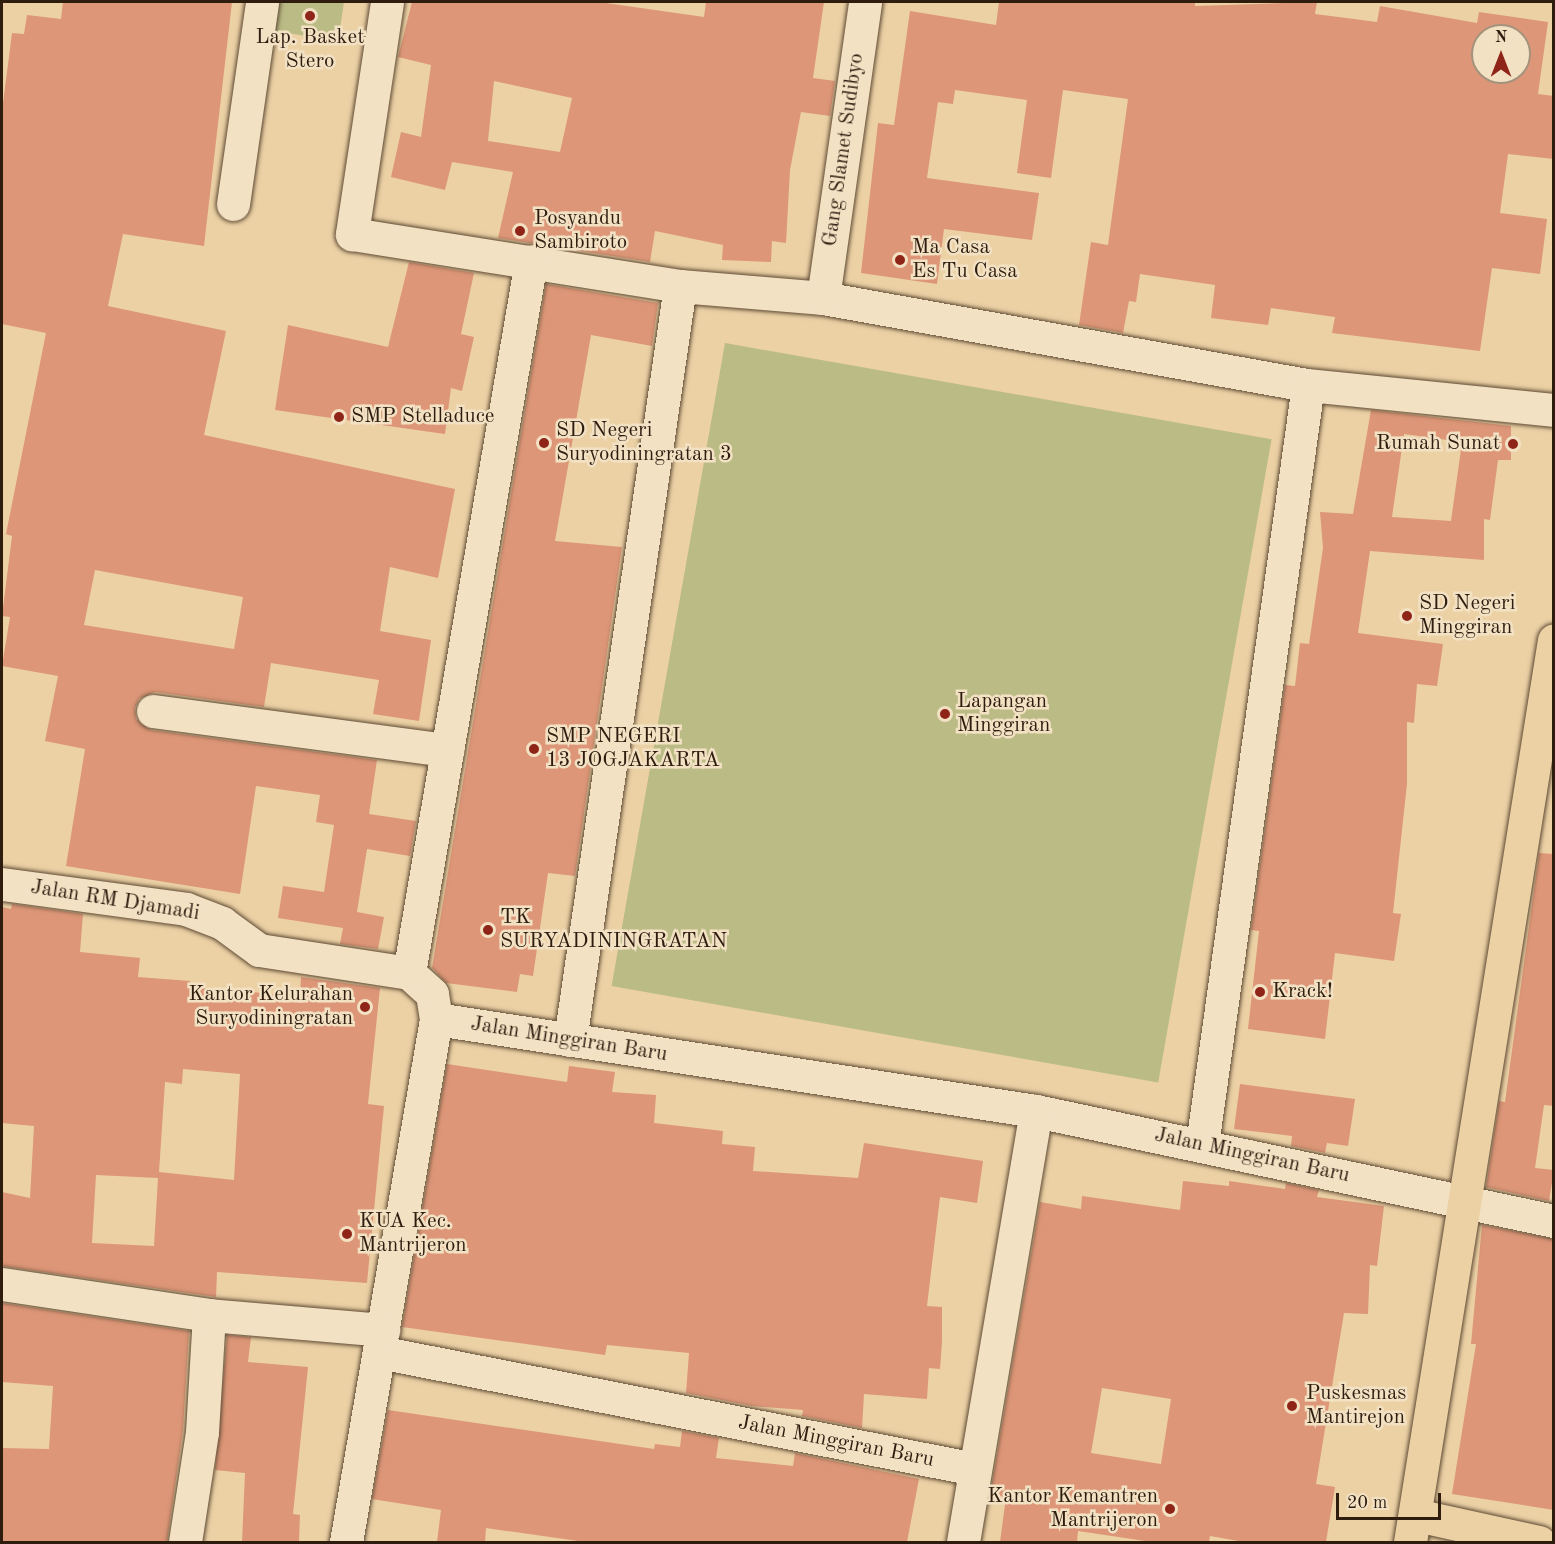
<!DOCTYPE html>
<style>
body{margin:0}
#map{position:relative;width:1555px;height:1544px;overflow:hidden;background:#ecd1a5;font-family:"Old Standard TT",serif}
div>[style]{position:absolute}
.green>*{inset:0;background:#babb85;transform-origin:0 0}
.building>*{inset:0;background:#dd9678}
.roads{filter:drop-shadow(0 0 2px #5e4a34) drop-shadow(0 0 2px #5e4a34)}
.minor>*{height:33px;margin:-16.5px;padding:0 16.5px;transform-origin:16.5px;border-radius:16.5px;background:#f3e1c4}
.major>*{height:33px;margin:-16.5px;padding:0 16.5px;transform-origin:16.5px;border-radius:16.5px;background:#ecd1a5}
.dots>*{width:16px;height:16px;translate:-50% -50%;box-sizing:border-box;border:3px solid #f3e1c4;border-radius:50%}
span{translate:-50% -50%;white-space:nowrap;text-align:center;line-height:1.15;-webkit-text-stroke:5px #f3e1c4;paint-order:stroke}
.poi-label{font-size:21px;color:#2e1d0f}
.left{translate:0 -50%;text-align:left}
.right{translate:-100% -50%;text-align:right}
.street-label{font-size:21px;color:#2e1d0f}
.frame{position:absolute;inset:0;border:3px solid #2e1d0f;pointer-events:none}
.north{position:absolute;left:1471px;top:24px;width:60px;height:60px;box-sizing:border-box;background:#f3e1c4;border:2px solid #a4937c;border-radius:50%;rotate:0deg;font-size:16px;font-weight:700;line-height:24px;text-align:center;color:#2e1d0f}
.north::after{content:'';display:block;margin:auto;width:21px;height:27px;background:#8f2418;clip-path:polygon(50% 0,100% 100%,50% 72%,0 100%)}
.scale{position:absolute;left:1336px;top:1493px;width:105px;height:27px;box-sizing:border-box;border:3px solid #2e1d0f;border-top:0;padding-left:8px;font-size:18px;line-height:21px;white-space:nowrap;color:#2e1d0f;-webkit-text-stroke:4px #f3e1c4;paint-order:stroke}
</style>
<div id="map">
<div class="green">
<i style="clip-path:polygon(280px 2px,344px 2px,338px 41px,275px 31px)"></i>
<i style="left:725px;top:343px;width:555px;height:653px;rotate:10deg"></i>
</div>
<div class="building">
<i style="clip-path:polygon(evenodd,63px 2px,232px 2px,204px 246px,123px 234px,108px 306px,226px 331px,204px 435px,455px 489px,438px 578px,390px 567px,380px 631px,431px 640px,419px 721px,373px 714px,379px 680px,271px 663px,264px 707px,155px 692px,139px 699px,135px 708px,136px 719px,151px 730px,377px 760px,369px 814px,416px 821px,410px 856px,367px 849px,357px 912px,384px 917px,378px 949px,340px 944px,343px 928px,278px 918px,283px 886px,324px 892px,334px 825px,316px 822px,320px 795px,256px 786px,240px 894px,66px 866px,85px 749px,45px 741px,58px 676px,2px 666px,10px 617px,2px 616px,12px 536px,6px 534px,46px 333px,2px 324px,2px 111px,12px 33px,24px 34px,27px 15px,61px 19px,63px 2px,95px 570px,243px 597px,234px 649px,84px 625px,95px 570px)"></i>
<i style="clip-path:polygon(evenodd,412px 2px,599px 2px,704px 17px,706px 2px,824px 2px,813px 78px,835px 81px,830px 116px,801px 112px,790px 170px,786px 243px,772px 241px,771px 262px,722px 260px,723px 245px,655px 231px,650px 262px,498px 238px,513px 172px,452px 162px,445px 190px,391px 177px,401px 132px,421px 137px,431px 65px,398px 57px,412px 2px,494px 81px,572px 98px,560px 152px,488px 141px,494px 81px)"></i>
<i style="clip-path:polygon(evenodd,999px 2px,1195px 2px,1195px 6px,1317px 2px,1315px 14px,1377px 22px,1380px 6px,1477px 23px,1479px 12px,1548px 22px,1538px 94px,1554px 96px,1554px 159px,1508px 154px,1500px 213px,1547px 219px,1540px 274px,1492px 268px,1480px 351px,1332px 333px,1335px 317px,1271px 308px,1268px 325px,1211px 318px,1215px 285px,1140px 274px,1136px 302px,1129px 301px,1123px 333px,1079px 325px,1091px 242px,1108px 245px,1128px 99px,1063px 90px,1051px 178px,1017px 173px,1027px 100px,955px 90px,953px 104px,938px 102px,927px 178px,1039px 193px,1032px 240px,944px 229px,937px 284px,861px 273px,878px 123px,894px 125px,910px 11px,996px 25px,999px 2px,1483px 36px,1519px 36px,1519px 72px,1483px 72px,1483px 36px)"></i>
<i style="clip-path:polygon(409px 262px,474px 273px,461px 334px,474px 337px,462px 391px,451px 388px,445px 434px,275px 410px,288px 325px,388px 347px)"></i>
<i style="clip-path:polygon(546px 284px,658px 303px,652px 346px,591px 335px,555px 541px,622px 547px,575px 876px,548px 873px,533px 976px,520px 974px,517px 992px,446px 983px,432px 968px)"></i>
<i style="clip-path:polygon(evenodd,1371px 410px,1511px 426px,1511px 460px,1498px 460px,1490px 520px,1484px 519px,1484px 560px,1370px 551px,1358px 633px,1443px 644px,1437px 686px,1417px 684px,1414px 723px,1407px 722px,1407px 784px,1393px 913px,1401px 914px,1394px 961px,1335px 953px,1325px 1039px,1248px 1029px,1259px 931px,1251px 930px,1285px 685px,1295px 686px,1300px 643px,1309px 644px,1323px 548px,1320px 512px,1353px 514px,1371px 410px,1404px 434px,1462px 442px,1451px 521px,1392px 517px,1404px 434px)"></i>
<i style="clip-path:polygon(1539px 853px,1554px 854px,1554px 1106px,1544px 1105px,1535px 1168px,1554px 1170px,1549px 1201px,1486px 1187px,1499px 1101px,1505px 1102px)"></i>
<i style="clip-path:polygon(evenodd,12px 904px,83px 914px,80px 952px,140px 958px,138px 977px,190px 981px,190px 987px,300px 996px,301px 977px,380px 988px,368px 1104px,384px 1106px,367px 1283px,217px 1272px,216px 1297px,2px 1266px,2px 1192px,30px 1198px,34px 1126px,2px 1123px,2px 907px,11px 909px,12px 904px,183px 1069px,240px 1074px,234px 1180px,159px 1172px,165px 1082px,182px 1084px,183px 1069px,12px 904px,96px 1175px,158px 1178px,154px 1246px,92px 1243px,96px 1175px)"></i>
<i style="clip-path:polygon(447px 1064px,567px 1082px,569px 1066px,615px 1072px,612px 1092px,656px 1095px,654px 1123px,723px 1131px,722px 1144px,755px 1147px,753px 1171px,858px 1178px,864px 1143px,983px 1161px,977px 1203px,940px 1197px,927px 1306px,942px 1307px,942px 1342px,940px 1369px,929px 1368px,927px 1399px,864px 1394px,862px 1428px,802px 1416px,803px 1410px,752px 1406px,686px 1393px,689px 1353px,607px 1345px,605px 1355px,402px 1327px)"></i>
<i style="clip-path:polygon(1240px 1084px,1355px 1099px,1348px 1146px,1327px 1143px,1325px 1153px,1291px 1146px,1292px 1136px,1234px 1129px)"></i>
<i style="clip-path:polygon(evenodd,1183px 1181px,1229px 1186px,1229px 1181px,1285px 1189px,1286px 1183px,1319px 1190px,1317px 1197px,1384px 1206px,1377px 1266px,1370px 1265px,1368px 1314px,1344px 1313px,1316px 1484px,1335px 1487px,1326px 1542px,1244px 1542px,1210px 1536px,1209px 1542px,1152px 1542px,1078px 1531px,1077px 1542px,1000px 1542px,1006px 1497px,990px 1495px,1040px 1202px,1081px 1209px,1082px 1196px,1180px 1210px,1183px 1181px,1102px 1388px,1171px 1399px,1161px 1464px,1091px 1453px,1102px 1388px)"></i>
<i style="clip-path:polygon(1482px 1225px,1554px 1239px,1554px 1510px,1452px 1494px,1476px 1344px,1471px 1344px)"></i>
<i style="clip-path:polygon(2px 1303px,189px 1331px,183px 1430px,167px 1542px,2px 1542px,2px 1448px,49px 1449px,53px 1386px,2px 1382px)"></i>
<i style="clip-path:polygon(227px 1335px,251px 1337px,248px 1362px,308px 1367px,293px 1514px,300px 1515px,299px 1542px,242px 1542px,245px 1473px,215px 1470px)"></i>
<i style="clip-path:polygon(388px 1410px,654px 1449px,655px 1444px,680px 1447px,682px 1431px,719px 1438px,716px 1458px,793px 1466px,795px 1453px,919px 1479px,907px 1542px,585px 1542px,486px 1528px,485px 1542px,437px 1542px,441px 1510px,372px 1499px)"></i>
</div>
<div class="roads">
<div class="minor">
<i style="left:387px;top:2px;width:235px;rotate:98.6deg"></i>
<i style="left:352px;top:234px;width:332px;rotate:9deg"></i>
<i style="left:680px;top:286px;width:144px;rotate:4.8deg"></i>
<i style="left:823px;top:298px;width:493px;rotate:10.2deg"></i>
<i style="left:1308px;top:385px;width:247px;rotate:5.8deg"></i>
<i style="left:233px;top:204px;width:204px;rotate:-81.8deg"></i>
<i style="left:823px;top:298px;width:299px;rotate:-81.9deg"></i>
<i style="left:153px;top:711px;width:297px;rotate:7.6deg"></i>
<i style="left:2px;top:884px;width:186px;rotate:7.7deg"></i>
<i style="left:186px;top:909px;width:39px;rotate:21deg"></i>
<i style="left:222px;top:923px;width:46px;rotate:36.1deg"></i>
<i style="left:259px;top:950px;width:152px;rotate:8.7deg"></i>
<i style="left:409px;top:973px;width:31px;rotate:42deg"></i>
<i style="left:432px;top:994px;width:25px;rotate:81deg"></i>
<i style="left:436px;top:1019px;width:531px;rotate:99.76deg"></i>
<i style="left:409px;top:973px;width:722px;rotate:-80.28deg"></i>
<i style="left:436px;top:1019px;width:607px;rotate:8.72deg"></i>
<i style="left:1036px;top:1111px;width:530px;rotate:11.99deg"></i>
<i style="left:570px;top:1040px;width:762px;rotate:-81.7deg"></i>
<i style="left:1202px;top:1145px;width:767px;rotate:-82.06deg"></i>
<i style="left:2px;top:1284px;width:209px;rotate:8.5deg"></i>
<i style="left:379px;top:1352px;width:607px;rotate:11.11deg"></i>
<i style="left:185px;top:1542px;width:111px;rotate:-81.2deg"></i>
<i style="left:202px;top:1432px;width:117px;rotate:-86.6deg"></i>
<i style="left:209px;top:1315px;width:175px;rotate:4.9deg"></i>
<i style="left:963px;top:1542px;width:437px;rotate:-80.4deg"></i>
</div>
<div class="major">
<i style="left:1416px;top:1515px;width:126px;rotate:12.4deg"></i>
<i style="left:1410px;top:1542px;width:913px;rotate:-80.93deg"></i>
</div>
</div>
<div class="dots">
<i style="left:310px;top:16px;background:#8f2418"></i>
<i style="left:520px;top:231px;background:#8f2418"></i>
<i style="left:900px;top:260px;background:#8f2418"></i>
<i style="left:339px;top:417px;background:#8f2418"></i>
<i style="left:544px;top:443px;background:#8f2418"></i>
<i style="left:1513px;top:444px;background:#8f2418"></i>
<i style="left:1407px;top:616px;background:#8f2418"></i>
<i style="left:945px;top:714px;background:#8f2418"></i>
<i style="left:534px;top:749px;background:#8f2418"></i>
<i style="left:488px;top:930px;background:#8f2418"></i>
<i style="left:1260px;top:992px;background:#8f2418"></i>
<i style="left:365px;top:1007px;background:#8f2418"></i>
<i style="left:347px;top:1234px;background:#8f2418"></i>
<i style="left:1292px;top:1406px;background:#8f2418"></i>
<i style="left:1170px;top:1509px;background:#8f2418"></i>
</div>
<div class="poi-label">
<span style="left:310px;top:50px">Lap. Basket<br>Stero</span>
<span class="left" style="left:534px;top:231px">Posyandu<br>Sambiroto</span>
<span class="left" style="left:912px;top:260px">Ma Casa<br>Es Tu Casa</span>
<span class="left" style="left:351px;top:417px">SMP Stelladuce</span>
<span class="left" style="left:556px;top:443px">SD Negeri<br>Suryodiningratan 3</span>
<span class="right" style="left:1500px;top:444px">Rumah Sunat</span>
<span class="left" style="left:1419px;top:616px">SD Negeri<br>Minggiran</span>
<span class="left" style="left:957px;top:714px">Lapangan<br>Minggiran</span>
<span class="left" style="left:546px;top:749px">SMP NEGERI<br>13 JOGJAKARTA</span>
<span class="left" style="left:500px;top:930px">TK<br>SURYADININGRATAN</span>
<span class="left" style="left:1272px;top:992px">Krack!</span>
<span class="right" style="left:353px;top:1007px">Kantor Kelurahan<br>Suryodiningratan</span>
<span class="left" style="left:359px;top:1234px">KUA Kec.<br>Mantrijeron</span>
<span class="left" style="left:1306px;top:1406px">Puskesmas<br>Mantirejon</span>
<span class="right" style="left:1158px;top:1509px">Kantor Kemantren<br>Mantrijeron</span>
</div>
<div class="street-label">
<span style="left:844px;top:150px;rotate:-82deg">Gang Slamet Sudibyo</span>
<span style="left:115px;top:901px;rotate:9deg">Jalan RM Djamadi</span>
<span style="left:569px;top:1040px;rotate:9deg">Jalan Minggiran Baru</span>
<span style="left:1252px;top:1156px;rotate:12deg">Jalan Minggiran Baru</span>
<span style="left:836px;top:1442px;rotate:11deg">Jalan Minggiran Baru</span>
</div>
<div class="frame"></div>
<div class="north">N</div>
<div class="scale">20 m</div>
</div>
